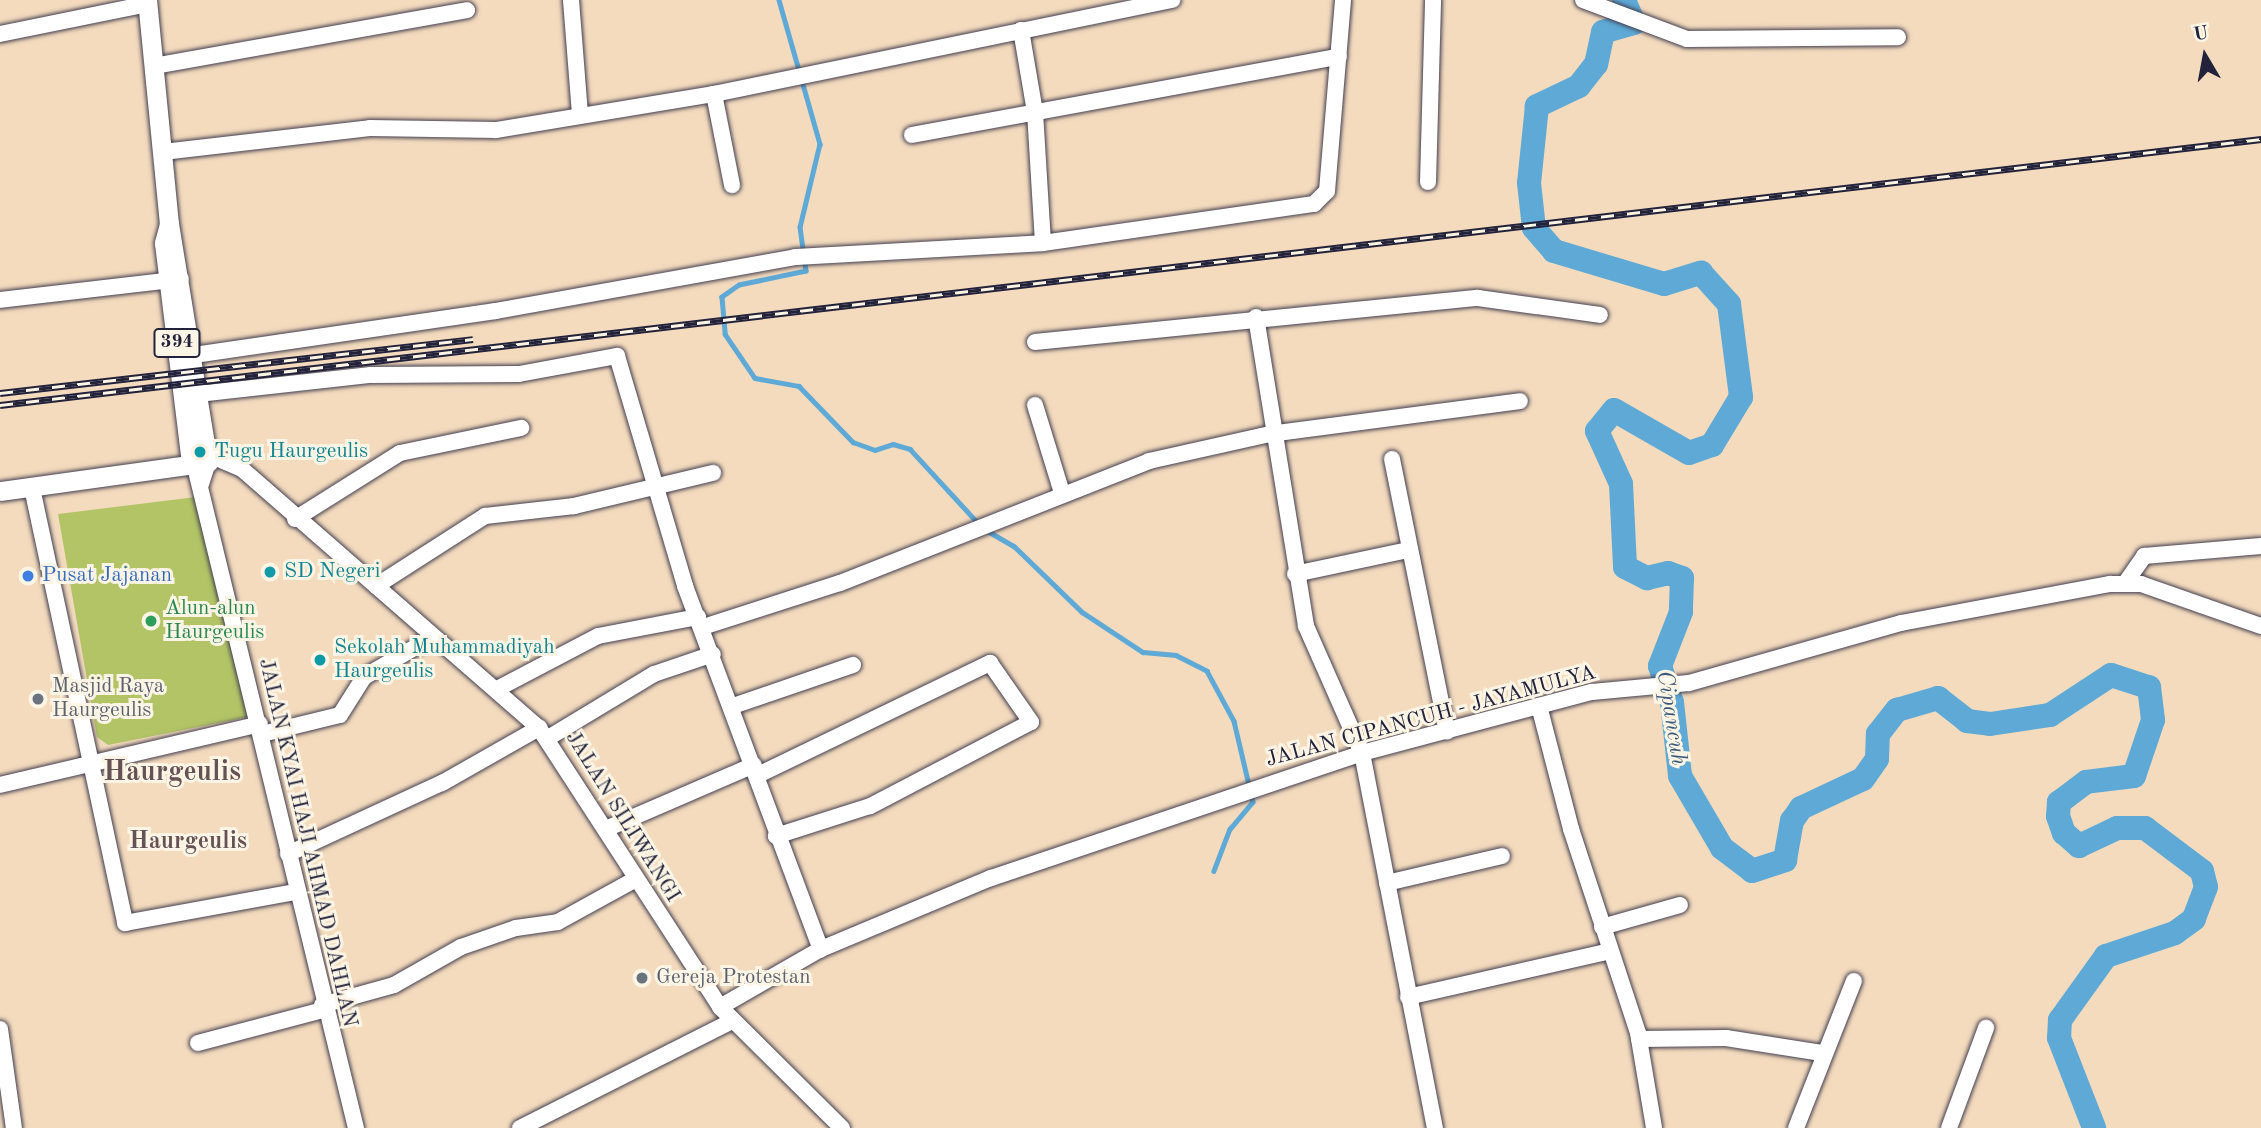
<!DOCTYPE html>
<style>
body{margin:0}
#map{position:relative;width:2261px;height:1128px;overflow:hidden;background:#f4dbbe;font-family:"Old Standard TT",serif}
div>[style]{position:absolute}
.green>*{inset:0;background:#b3c467}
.stream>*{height:4.5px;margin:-2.25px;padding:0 2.25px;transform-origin:2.25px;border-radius:2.25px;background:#5ea9d6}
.river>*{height:24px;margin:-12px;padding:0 12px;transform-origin:12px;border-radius:12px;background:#5ea9d6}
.roads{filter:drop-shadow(0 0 2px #423e4f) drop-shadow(0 0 2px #423e4f)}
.minor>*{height:16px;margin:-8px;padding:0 8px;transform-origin:8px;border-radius:8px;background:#fff}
.major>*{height:19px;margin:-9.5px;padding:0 9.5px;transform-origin:9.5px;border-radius:9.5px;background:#fff}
.rail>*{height:7px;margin-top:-3.5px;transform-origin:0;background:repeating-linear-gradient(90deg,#fcf5e5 0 13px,#22223b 0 26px);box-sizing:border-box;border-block:2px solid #22223b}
.dots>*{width:19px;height:19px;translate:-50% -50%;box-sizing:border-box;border:4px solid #fcf5e5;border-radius:50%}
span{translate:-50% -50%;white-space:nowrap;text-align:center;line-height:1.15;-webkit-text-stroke:6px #fcf5e5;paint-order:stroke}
.shield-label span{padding:2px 5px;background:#fcf5e5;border:2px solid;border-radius:5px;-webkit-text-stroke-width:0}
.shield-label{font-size:19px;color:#22223b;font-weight:700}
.culture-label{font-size:21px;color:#0d838f}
.left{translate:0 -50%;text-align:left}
.shop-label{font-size:21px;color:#366cbe}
.leisure-label{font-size:21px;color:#27864d}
.worship-label{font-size:21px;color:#5b616d}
.street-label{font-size:21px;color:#22223b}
.water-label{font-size:23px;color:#3a5879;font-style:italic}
.quarter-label{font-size:24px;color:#655254;font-weight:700}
.district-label{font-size:28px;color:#655254;font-weight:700}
.north{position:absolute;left:2170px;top:21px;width:70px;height:70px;-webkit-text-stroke:5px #fcf5e5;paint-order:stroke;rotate:350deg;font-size:19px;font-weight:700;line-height:28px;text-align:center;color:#22223b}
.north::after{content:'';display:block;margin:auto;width:24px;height:32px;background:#22223b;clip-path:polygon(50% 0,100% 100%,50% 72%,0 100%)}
</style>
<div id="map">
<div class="green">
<i style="clip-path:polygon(196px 497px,248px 717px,108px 745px,97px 737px,58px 514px)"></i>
</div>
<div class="stream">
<i style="left:779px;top:0;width:150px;rotate:74.1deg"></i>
<i style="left:820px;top:144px;width:85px;rotate:103.5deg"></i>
<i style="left:800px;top:227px;width:44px;rotate:82.2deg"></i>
<i style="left:806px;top:271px;width:68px;rotate:168.2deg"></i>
<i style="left:739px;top:285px;width:21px;rotate:145deg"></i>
<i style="left:722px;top:297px;width:37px;rotate:85deg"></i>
<i style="left:725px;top:334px;width:53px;rotate:55.7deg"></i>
<i style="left:755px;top:378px;width:45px;rotate:10.3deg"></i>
<i style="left:799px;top:386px;width:78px;rotate:46deg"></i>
<i style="left:853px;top:442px;width:23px;rotate:20deg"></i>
<i style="left:875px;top:450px;width:19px;rotate:-18deg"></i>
<i style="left:893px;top:444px;width:18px;rotate:16deg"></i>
<i style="left:910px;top:449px;width:102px;rotate:47.4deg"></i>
<i style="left:986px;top:530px;width:32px;rotate:30deg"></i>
<i style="left:1014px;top:546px;width:95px;rotate:44.1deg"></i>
<i style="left:1082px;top:612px;width:73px;rotate:33.3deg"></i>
<i style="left:1143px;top:652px;width:33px;rotate:5deg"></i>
<i style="left:1176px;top:655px;width:35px;rotate:27deg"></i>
<i style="left:1207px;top:671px;width:57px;rotate:61.6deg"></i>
<i style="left:1234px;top:721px;width:83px;rotate:76.8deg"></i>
<i style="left:1253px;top:802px;width:35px;rotate:130deg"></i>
<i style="left:1230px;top:829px;width:45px;rotate:110.9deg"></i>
</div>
<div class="river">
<i style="left:1624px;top:0;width:25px;rotate:67deg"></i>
<i style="left:1634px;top:23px;width:32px;rotate:164deg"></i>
<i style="left:1603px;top:32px;width:33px;rotate:102deg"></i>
<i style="left:1596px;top:64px;width:28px;rotate:128deg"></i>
<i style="left:1579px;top:86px;width:47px;rotate:154.5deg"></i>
<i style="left:1537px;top:106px;width:77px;rotate:95.9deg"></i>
<i style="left:1529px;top:183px;width:45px;rotate:83.7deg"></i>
<i style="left:1534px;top:228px;width:30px;rotate:49deg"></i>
<i style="left:1554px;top:251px;width:115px;rotate:16.7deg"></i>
<i style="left:1664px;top:284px;width:39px;rotate:-17deg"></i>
<i style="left:1701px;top:273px;width:42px;rotate:47.9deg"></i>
<i style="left:1729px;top:304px;width:94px;rotate:82.6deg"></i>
<i style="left:1741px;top:397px;width:56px;rotate:121.1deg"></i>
<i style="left:1712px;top:445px;width:24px;rotate:161deg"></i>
<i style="left:1689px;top:453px;width:86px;rotate:-150.2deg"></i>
<i style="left:1614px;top:410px;width:27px;rotate:129deg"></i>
<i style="left:1597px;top:431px;width:58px;rotate:65.6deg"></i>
<i style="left:1621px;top:484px;width:83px;rotate:87.2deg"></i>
<i style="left:1625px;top:567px;width:25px;rotate:27deg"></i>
<i style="left:1647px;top:578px;width:22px;rotate:-13deg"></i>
<i style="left:1668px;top:573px;width:15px;rotate:20deg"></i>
<i style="left:1682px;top:578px;width:34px;rotate:92deg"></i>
<i style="left:1681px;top:612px;width:58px;rotate:111.3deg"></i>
<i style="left:1660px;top:666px;width:38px;rotate:72deg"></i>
<i style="left:1672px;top:702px;width:74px;rotate:83.8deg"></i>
<i style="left:1680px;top:776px;width:83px;rotate:59.7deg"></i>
<i style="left:1722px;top:848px;width:38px;rotate:37deg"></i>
<i style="left:1752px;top:871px;width:35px;rotate:-18deg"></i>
<i style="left:1785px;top:860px;width:40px;rotate:-80deg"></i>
<i style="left:1792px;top:821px;width:16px;rotate:-55deg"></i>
<i style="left:1801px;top:808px;width:68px;rotate:-25.1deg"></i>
<i style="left:1863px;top:779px;width:24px;rotate:-55deg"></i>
<i style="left:1877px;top:759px;width:25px;rotate:-88deg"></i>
<i style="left:1878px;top:734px;width:31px;rotate:-52deg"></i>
<i style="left:1897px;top:710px;width:43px;rotate:-16.3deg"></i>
<i style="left:1938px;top:698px;width:37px;rotate:38deg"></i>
<i style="left:1967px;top:721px;width:23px;rotate:7deg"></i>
<i style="left:1990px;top:724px;width:61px;rotate:-8.5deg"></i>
<i style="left:2050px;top:715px;width:73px;rotate:-33.3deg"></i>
<i style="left:2111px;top:675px;width:40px;rotate:18deg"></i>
<i style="left:2149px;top:687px;width:33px;rotate:83deg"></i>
<i style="left:2153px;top:720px;width:59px;rotate:108.7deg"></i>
<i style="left:2134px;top:776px;width:48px;rotate:172.9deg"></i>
<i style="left:2086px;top:782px;width:34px;rotate:143deg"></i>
<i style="left:2059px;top:802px;width:14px;rotate:94deg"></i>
<i style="left:2058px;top:816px;width:18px;rotate:71deg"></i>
<i style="left:2064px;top:833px;width:20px;rotate:41deg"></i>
<i style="left:2079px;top:846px;width:42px;rotate:-25.3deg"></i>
<i style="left:2117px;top:828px;width:28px"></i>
<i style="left:2145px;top:828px;width:71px;rotate:37deg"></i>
<i style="left:2202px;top:871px;width:16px;rotate:76deg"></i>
<i style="left:2206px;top:887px;width:34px;rotate:111deg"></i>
<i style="left:2194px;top:919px;width:24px;rotate:144deg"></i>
<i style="left:2175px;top:933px;width:73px;rotate:161.6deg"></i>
<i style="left:2106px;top:956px;width:79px;rotate:125.7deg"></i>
<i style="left:2060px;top:1020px;width:18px;rotate:93deg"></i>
<i style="left:2059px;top:1038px;width:97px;rotate:68.7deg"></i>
</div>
<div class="roads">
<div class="minor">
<i style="left:571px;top:0;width:115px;rotate:85.5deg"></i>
<i style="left:1583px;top:0;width:111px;rotate:20.6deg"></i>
<i style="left:1687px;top:39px;width:211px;rotate:-0.5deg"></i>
<i style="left:1021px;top:30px;width:83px;rotate:80.3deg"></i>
<i style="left:1035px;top:112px;width:131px;rotate:86.5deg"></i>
<i style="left:0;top:34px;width:150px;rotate:-11.5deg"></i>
<i style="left:154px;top:66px;width:318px;rotate:-10.1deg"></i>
<i style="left:714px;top:94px;width:93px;rotate:78.8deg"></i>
<i style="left:912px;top:135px;width:434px;rotate:-10.4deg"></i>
<i style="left:163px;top:152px;width:208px;rotate:-6.6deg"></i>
<i style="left:370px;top:128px;width:126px;rotate:0.9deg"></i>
<i style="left:496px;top:130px;width:221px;rotate:-9.4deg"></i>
<i style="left:714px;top:94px;width:468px;rotate:-11.6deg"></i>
<i style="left:1428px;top:182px;width:182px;rotate:-88.4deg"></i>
<i style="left:0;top:300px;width:182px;rotate:-6.6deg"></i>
<i style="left:1256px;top:317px;width:313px;rotate:80.8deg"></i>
<i style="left:1306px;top:626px;width:139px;rotate:66.2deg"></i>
<i style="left:1362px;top:753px;width:382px;rotate:79deg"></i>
<i style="left:1035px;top:342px;width:445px;rotate:-5.7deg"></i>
<i style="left:1478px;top:298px;width:123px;rotate:7.9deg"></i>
<i style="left:194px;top:355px;width:305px;rotate:-8.3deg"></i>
<i style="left:496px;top:311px;width:304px;rotate:-10.2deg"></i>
<i style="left:795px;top:257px;width:248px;rotate:-3.2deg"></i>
<i style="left:1043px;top:243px;width:274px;rotate:-8.2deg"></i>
<i style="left:1314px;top:204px;width:18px;rotate:-45deg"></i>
<i style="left:1327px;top:191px;width:192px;rotate:-85.2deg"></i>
<i style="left:198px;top:394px;width:174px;rotate:-6.3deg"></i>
<i style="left:371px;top:375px;width:148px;rotate:-0.4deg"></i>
<i style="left:519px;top:374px;width:100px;rotate:-10.4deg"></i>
<i style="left:617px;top:356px;width:240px;rotate:73.5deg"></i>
<i style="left:685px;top:586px;width:388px;rotate:69.5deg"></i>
<i style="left:1035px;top:405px;width:92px;rotate:72.9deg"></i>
<i style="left:1392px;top:459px;width:278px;rotate:78.6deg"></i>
<i style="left:197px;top:475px;width:672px;rotate:76.32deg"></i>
<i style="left:201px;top:484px;width:23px;rotate:-72deg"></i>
<i style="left:208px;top:462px;width:9px;rotate:-27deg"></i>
<i style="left:216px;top:458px;width:28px;rotate:23deg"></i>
<i style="left:242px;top:469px;width:394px;rotate:41.1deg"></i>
<i style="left:539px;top:728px;width:333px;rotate:57deg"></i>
<i style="left:720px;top:1007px;width:172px;rotate:44.8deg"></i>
<i style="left:32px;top:488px;width:445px;rotate:77.9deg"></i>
<i style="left:125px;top:923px;width:174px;rotate:-10.3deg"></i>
<i style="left:295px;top:519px;width:124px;rotate:-32.2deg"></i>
<i style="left:400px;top:453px;width:124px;rotate:-11.7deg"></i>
<i style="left:1295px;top:574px;width:116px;rotate:-12deg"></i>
<i style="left:2126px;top:582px;width:32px;rotate:-55deg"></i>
<i style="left:2144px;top:556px;width:117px;rotate:-4.9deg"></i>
<i style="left:376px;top:586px;width:130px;rotate:-32.7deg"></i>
<i style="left:485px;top:516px;width:90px;rotate:-6.4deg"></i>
<i style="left:574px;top:506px;width:143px;rotate:-13.4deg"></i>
<i style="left:703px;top:627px;width:144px;rotate:-17.8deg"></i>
<i style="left:840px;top:583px;width:332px;rotate:-21.5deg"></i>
<i style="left:1149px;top:461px;width:124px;rotate:-12.6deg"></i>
<i style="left:1270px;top:434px;width:252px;rotate:-7.5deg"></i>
<i style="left:497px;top:689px;width:114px;rotate:-27.7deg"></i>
<i style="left:598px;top:636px;width:102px;rotate:-10.8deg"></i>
<i style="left:733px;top:706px;width:127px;rotate:-18.9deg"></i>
<i style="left:1539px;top:706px;width:127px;rotate:75.4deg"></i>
<i style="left:1571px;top:829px;width:215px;rotate:71.8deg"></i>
<i style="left:1638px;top:1033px;width:96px;rotate:80.4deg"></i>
<i style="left:262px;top:734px;width:80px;rotate:-13.7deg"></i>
<i style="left:340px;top:715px;width:45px;rotate:-57.7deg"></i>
<i style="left:364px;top:677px;width:80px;rotate:-30.1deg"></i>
<i style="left:548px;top:738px;width:124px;rotate:-31.1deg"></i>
<i style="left:654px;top:674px;width:62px;rotate:-18.7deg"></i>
<i style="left:758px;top:775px;width:258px;rotate:-25.8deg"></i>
<i style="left:990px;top:663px;width:72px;rotate:55.2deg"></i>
<i style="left:1031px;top:722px;width:182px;rotate:152.4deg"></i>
<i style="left:870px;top:806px;width:99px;rotate:162.3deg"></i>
<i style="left:0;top:785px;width:267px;rotate:-13.2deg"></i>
<i style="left:606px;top:829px;width:161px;rotate:-23.4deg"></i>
<i style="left:288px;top:854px;width:170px;rotate:-24.8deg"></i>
<i style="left:442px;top:783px;width:112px;rotate:-29.6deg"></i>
<i style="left:1387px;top:883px;width:118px;rotate:-13.2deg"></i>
<i style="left:1602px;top:927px;width:81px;rotate:-15.8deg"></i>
<i style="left:1408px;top:997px;width:207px;rotate:-12.8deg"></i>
<i style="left:322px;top:1005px;width:75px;rotate:-15.5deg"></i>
<i style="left:394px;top:985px;width:77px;rotate:-29.6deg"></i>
<i style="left:461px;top:947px;width:58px;rotate:-19.1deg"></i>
<i style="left:516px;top:928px;width:42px;rotate:-8.1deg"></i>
<i style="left:558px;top:922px;width:89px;rotate:-28.9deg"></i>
<i style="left:720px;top:1007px;width:116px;rotate:-29.9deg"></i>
<i style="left:821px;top:949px;width:184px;rotate:-22.7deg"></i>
<i style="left:991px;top:878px;width:391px;rotate:-18.6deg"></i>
<i style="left:1362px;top:753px;width:238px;rotate:-14.9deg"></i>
<i style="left:1592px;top:692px;width:97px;rotate:-5.3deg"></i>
<i style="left:1689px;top:683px;width:220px;rotate:-15.8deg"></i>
<i style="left:1901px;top:623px;width:213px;rotate:-10.6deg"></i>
<i style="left:2110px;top:584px;width:31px"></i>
<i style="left:2141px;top:584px;width:127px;rotate:19.3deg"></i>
<i style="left:0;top:1029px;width:100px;rotate:82deg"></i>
<i style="left:1639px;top:1039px;width:87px;rotate:-0.7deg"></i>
<i style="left:1726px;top:1038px;width:97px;rotate:8.9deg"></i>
<i style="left:198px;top:1043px;width:129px;rotate:-14.8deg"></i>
<i style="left:520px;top:1128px;width:237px;rotate:-26.8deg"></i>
<i style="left:1796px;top:1128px;width:158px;rotate:-68.5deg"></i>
<i style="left:1949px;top:1128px;width:107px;rotate:-69.7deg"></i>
</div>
<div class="major">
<i style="left:169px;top:224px;width:20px;rotate:105deg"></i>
<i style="left:164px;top:243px;width:223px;rotate:83deg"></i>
<i style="left:0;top:491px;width:210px;rotate:-7.9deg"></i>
<i style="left:208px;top:462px;width:241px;rotate:-99.3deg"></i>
<i style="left:169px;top:224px;width:225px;rotate:-95.6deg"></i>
</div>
</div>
<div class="rail">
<i style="left:0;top:393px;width:476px;rotate:-6.5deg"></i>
<i style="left:0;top:405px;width:2277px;rotate:-6.71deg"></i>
</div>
<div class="dots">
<i style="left:200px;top:452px;background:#0f9aa8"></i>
<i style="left:270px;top:572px;background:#0f9aa8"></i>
<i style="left:28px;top:576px;background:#3f7fe0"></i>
<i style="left:151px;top:621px;background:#2e9e5b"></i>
<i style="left:320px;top:660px;background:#0f9aa8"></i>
<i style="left:38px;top:699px;background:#6b7280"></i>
<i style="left:642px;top:978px;background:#6b7280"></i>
</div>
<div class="shield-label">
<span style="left:177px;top:343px">394</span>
</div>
<div class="culture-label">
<span class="left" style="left:214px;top:452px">Tugu Haurgeulis</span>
<span class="left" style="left:284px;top:572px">SD Negeri</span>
<span class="left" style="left:334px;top:660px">Sekolah Muhammadiyah<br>Haurgeulis</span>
</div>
<div class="shop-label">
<span class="left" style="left:42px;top:576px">Pusat Jajanan</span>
</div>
<div class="leisure-label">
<span class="left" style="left:165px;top:621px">Alun-alun<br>Haurgeulis</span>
</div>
<div class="worship-label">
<span class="left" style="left:52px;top:699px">Masjid Raya<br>Haurgeulis</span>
<span class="left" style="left:656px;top:978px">Gereja Protestan</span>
</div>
<div class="street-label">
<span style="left:1431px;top:717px;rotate:-15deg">JALAN CIPANCUH - JAYAMULYA</span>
<span style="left:622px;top:817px;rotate:58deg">JALAN SILIWANGI</span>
<span style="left:307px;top:843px;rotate:77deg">JALAN KYAI HAJI AHMAD DAHLAN</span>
</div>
<div class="water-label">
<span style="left:1671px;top:718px;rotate:81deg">Cipancuh</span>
</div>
<div class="quarter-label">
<span style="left:188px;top:843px">Haurgeulis</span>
</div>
<div class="district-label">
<span style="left:172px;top:773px">Haurgeulis</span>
</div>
<div class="north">U</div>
</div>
